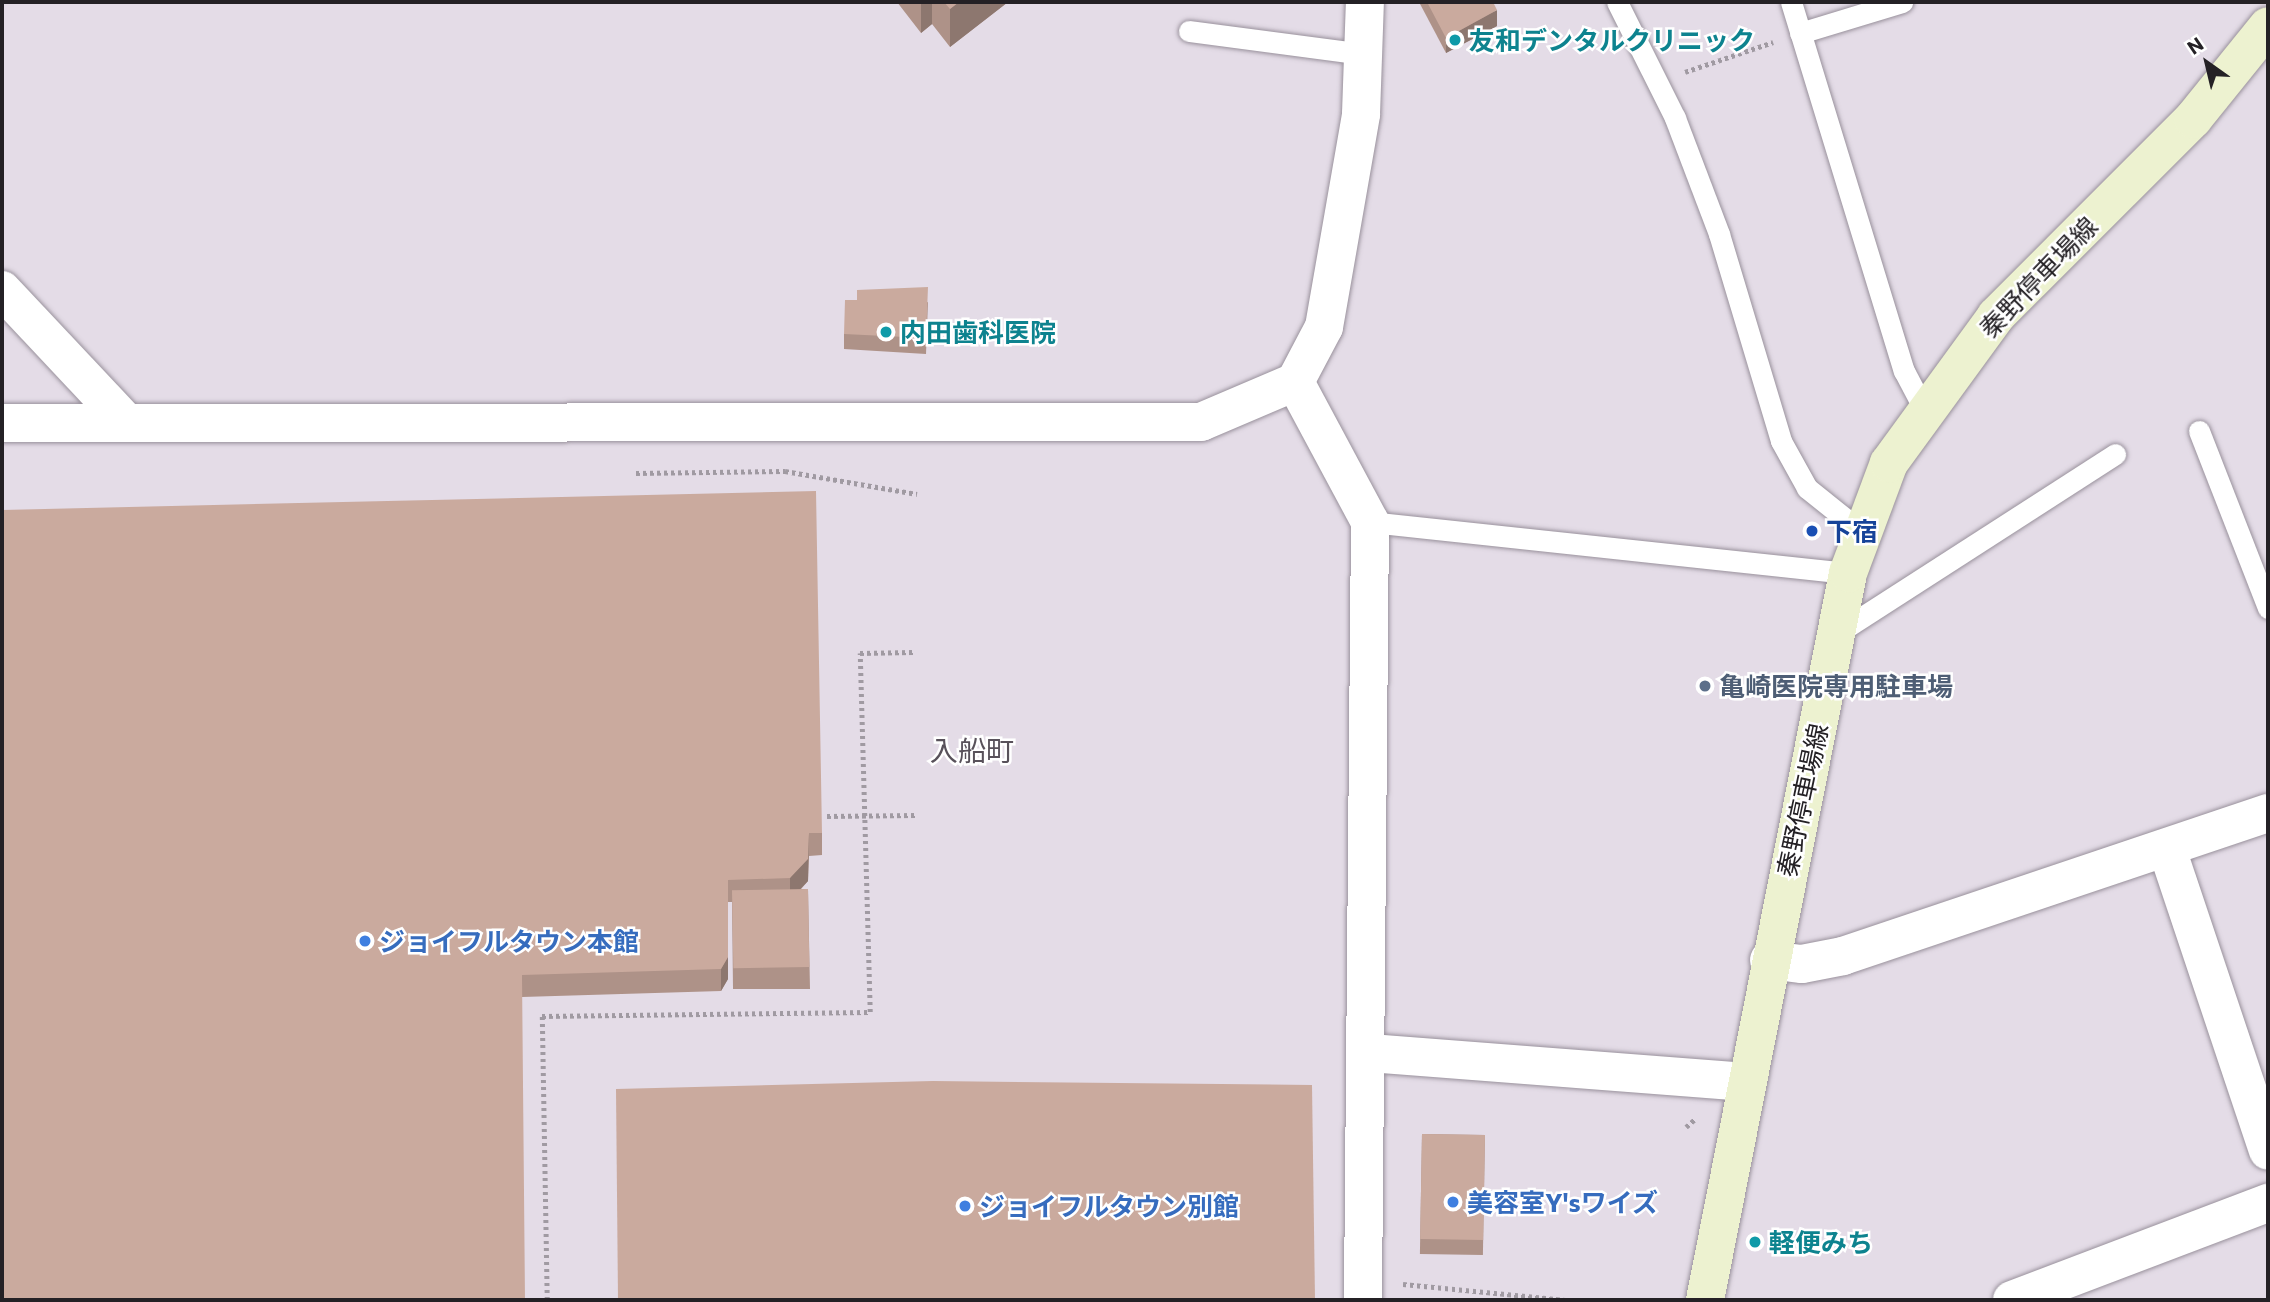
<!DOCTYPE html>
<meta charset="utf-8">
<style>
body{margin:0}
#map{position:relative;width:2270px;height:1302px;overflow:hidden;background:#e4dce7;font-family:Commissioner,"Noto Sans JP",sans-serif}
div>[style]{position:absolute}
.path>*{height:4.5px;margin-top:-2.25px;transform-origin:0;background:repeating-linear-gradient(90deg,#a09aa2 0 3.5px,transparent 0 7px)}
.roads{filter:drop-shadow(0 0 2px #99919c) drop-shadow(0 0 2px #99919c)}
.service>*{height:21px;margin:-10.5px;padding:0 10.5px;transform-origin:10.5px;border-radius:10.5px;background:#fff}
.minor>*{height:38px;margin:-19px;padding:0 19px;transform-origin:19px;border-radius:19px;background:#fff}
.tertiary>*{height:38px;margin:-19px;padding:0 19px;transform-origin:19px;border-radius:19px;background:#fff}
.secondary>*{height:38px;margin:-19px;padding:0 19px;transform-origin:19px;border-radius:19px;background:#edf2d0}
.wall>*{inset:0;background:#ae9288;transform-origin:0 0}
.shaded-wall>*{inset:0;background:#8d776f}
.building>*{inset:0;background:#caaa9e;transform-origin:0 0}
.dots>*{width:19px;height:19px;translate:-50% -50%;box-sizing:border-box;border:4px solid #fff;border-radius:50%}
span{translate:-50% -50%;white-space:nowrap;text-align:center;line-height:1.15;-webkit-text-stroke:5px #fff;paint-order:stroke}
.culture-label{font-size:26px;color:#0d838f;font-weight:700}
.left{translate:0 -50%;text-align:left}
.street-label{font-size:26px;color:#242125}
.transit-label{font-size:26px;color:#164399;font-weight:700}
.service-label{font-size:26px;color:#4e5e75;font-weight:700}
.shop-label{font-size:26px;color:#366cbe;font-weight:700}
.neighbourhood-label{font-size:28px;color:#58515a}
.frame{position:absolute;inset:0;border:4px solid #242125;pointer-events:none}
.north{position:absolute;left:2172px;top:28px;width:70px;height:70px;-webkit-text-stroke:5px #fff;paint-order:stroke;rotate:326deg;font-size:19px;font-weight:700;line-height:28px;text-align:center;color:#242125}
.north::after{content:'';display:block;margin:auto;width:24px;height:32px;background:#242125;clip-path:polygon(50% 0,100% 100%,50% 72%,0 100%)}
</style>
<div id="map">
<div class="path">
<i style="left:1685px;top:72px;width:93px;rotate:-18.8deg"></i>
<i style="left:636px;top:473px;width:149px;rotate:-0.8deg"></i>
<i style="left:785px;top:471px;width:134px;rotate:9.9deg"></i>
<i style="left:827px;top:816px;width:89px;rotate:-0.6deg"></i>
<i style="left:1686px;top:1127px;width:11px;rotate:-41deg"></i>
<i style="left:1403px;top:1284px;width:163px;rotate:5.6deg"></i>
<i style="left:547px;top:1300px;width:284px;rotate:-91deg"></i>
<i style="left:542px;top:1016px;width:328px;rotate:-0.7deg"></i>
<i style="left:870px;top:1012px;width:359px;rotate:-91.6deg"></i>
<i style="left:860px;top:653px;width:53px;rotate:-1.1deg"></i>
</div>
<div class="roads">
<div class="service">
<i style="left:1617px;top:2px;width:130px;rotate:63.4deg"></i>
<i style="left:1675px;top:118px;width:124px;rotate:69.2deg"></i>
<i style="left:1719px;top:234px;width:216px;rotate:73.3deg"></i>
<i style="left:1781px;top:441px;width:54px;rotate:61deg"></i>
<i style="left:1807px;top:488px;width:70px;rotate:38.7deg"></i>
<i style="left:1791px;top:2px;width:386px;rotate:73deg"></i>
<i style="left:1904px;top:371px;width:43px;rotate:62.2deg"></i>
<i style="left:1189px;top:31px;width:177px;rotate:7.5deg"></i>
<i style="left:1800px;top:33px;width:107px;rotate:-16.9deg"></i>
<i style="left:2199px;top:431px;width:190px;rotate:68.7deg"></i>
<i style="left:1370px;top:522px;width:481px;rotate:6.1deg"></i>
<i style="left:1836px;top:634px;width:332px;rotate:-32.8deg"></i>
</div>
<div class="minor">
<i style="left:2px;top:290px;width:180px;rotate:46.8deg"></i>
<i style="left:1295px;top:382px;width:159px;rotate:61.8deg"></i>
<i style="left:1370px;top:522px;width:778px;rotate:90.52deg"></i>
<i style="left:2167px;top:849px;width:318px;rotate:71.5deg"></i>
<i style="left:1769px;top:960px;width:33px;rotate:7deg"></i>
<i style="left:1802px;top:964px;width:42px;rotate:-11deg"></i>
<i style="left:1843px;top:956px;width:448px;rotate:-18.6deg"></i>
<i style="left:2012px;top:1300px;width:274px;rotate:-20.8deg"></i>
</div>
<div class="tertiary">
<i style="left:2px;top:423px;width:1199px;rotate:-0.05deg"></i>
<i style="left:1201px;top:422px;width:102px;rotate:-23.1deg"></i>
<i style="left:1295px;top:382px;width:62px;rotate:-62.2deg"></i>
<i style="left:1324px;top:327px;width:216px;rotate:-80.1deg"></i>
<i style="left:1361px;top:114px;width:112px;rotate:-88deg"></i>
<i style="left:1369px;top:1053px;width:379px;rotate:4.4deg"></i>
</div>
<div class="secondary">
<i style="left:1705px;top:1300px;width:741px;rotate:-78.87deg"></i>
<i style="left:1848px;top:573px;width:117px;rotate:-69.6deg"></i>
<i style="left:1889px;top:463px;width:182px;rotate:-53.9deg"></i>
<i style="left:1996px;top:316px;width:279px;rotate:-45deg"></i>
<i style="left:2193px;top:119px;width:119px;rotate:-51.1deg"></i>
</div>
</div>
<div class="wall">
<i style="clip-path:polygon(897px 2px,1008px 2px,950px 47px,932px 24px,921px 33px)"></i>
<i style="clip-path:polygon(1419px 2px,1493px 2px,1497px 26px,1446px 53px)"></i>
<i style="clip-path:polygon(928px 302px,926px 354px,844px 349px,844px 334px)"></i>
<i style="clip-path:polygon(2px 510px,822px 833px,822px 855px,809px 856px,808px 881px,801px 889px,808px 889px,810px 989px,733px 989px,732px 902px,728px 902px,728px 979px,721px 991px,522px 997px)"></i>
<i style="left:1422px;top:1134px;width:63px;height:120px;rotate:1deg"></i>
</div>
<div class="shaded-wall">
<i style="clip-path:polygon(921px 2px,932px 2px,932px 24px,921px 33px)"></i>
<i style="clip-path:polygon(959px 2px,1008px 2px,950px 47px,950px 9px)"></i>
<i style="clip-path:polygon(1497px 10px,1497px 26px,1446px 53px,1446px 38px)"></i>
<i style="clip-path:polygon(809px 833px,808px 881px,790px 900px,790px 878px)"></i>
<i style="clip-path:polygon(728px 957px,728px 979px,721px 991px,721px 969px)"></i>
</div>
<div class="building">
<i style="clip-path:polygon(944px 2px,959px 2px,950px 9px)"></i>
<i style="clip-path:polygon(1427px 2px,1493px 2px,1497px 10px,1446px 38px)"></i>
<i style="clip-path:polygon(928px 287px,926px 338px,844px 334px,845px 300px,857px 300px,857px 290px)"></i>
<i style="clip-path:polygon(816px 491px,822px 833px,809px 833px,808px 859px,790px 878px,728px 880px,728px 957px,721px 969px,522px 975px,525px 1300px,2px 1300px,2px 510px)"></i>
<i style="left:808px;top:889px;width:78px;height:76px;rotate:89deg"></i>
<i style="clip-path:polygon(933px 1081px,1312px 1085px,1315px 1300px,618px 1300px,616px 1089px)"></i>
<i style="left:1422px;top:1134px;width:63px;height:105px;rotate:1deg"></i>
</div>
<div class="dots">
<i style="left:1455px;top:40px;background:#0f9aa8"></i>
<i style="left:886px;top:332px;background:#0f9aa8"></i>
<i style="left:1812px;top:531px;background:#1a4fb4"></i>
<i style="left:1705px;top:686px;background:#5c6f8a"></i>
<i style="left:365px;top:941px;background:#3f7fe0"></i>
<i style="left:1453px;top:1202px;background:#3f7fe0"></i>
<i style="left:965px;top:1206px;background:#3f7fe0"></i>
<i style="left:1755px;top:1242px;background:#0f9aa8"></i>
</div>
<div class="culture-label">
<span class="left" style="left:1469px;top:40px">友和デンタルクリニック</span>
<span class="left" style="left:900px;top:332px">内田歯科医院</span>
<span class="left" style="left:1769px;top:1242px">軽便みち</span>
</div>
<div class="street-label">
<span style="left:2038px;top:277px;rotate:-46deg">秦野停車場線</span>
<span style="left:1802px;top:800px;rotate:-78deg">秦野停車場線</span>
</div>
<div class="transit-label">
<span class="left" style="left:1826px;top:531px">下宿</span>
</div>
<div class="service-label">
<span class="left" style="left:1719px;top:686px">亀崎医院専用駐車場</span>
</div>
<div class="shop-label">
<span class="left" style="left:379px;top:941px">ジョイフルタウン本館</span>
<span class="left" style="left:1467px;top:1202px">美容室Y'sワイズ</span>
<span class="left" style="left:979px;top:1206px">ジョイフルタウン別館</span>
</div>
<div class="neighbourhood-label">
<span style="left:972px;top:750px">入船町</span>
</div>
<div class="frame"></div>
<div class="north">N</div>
</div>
